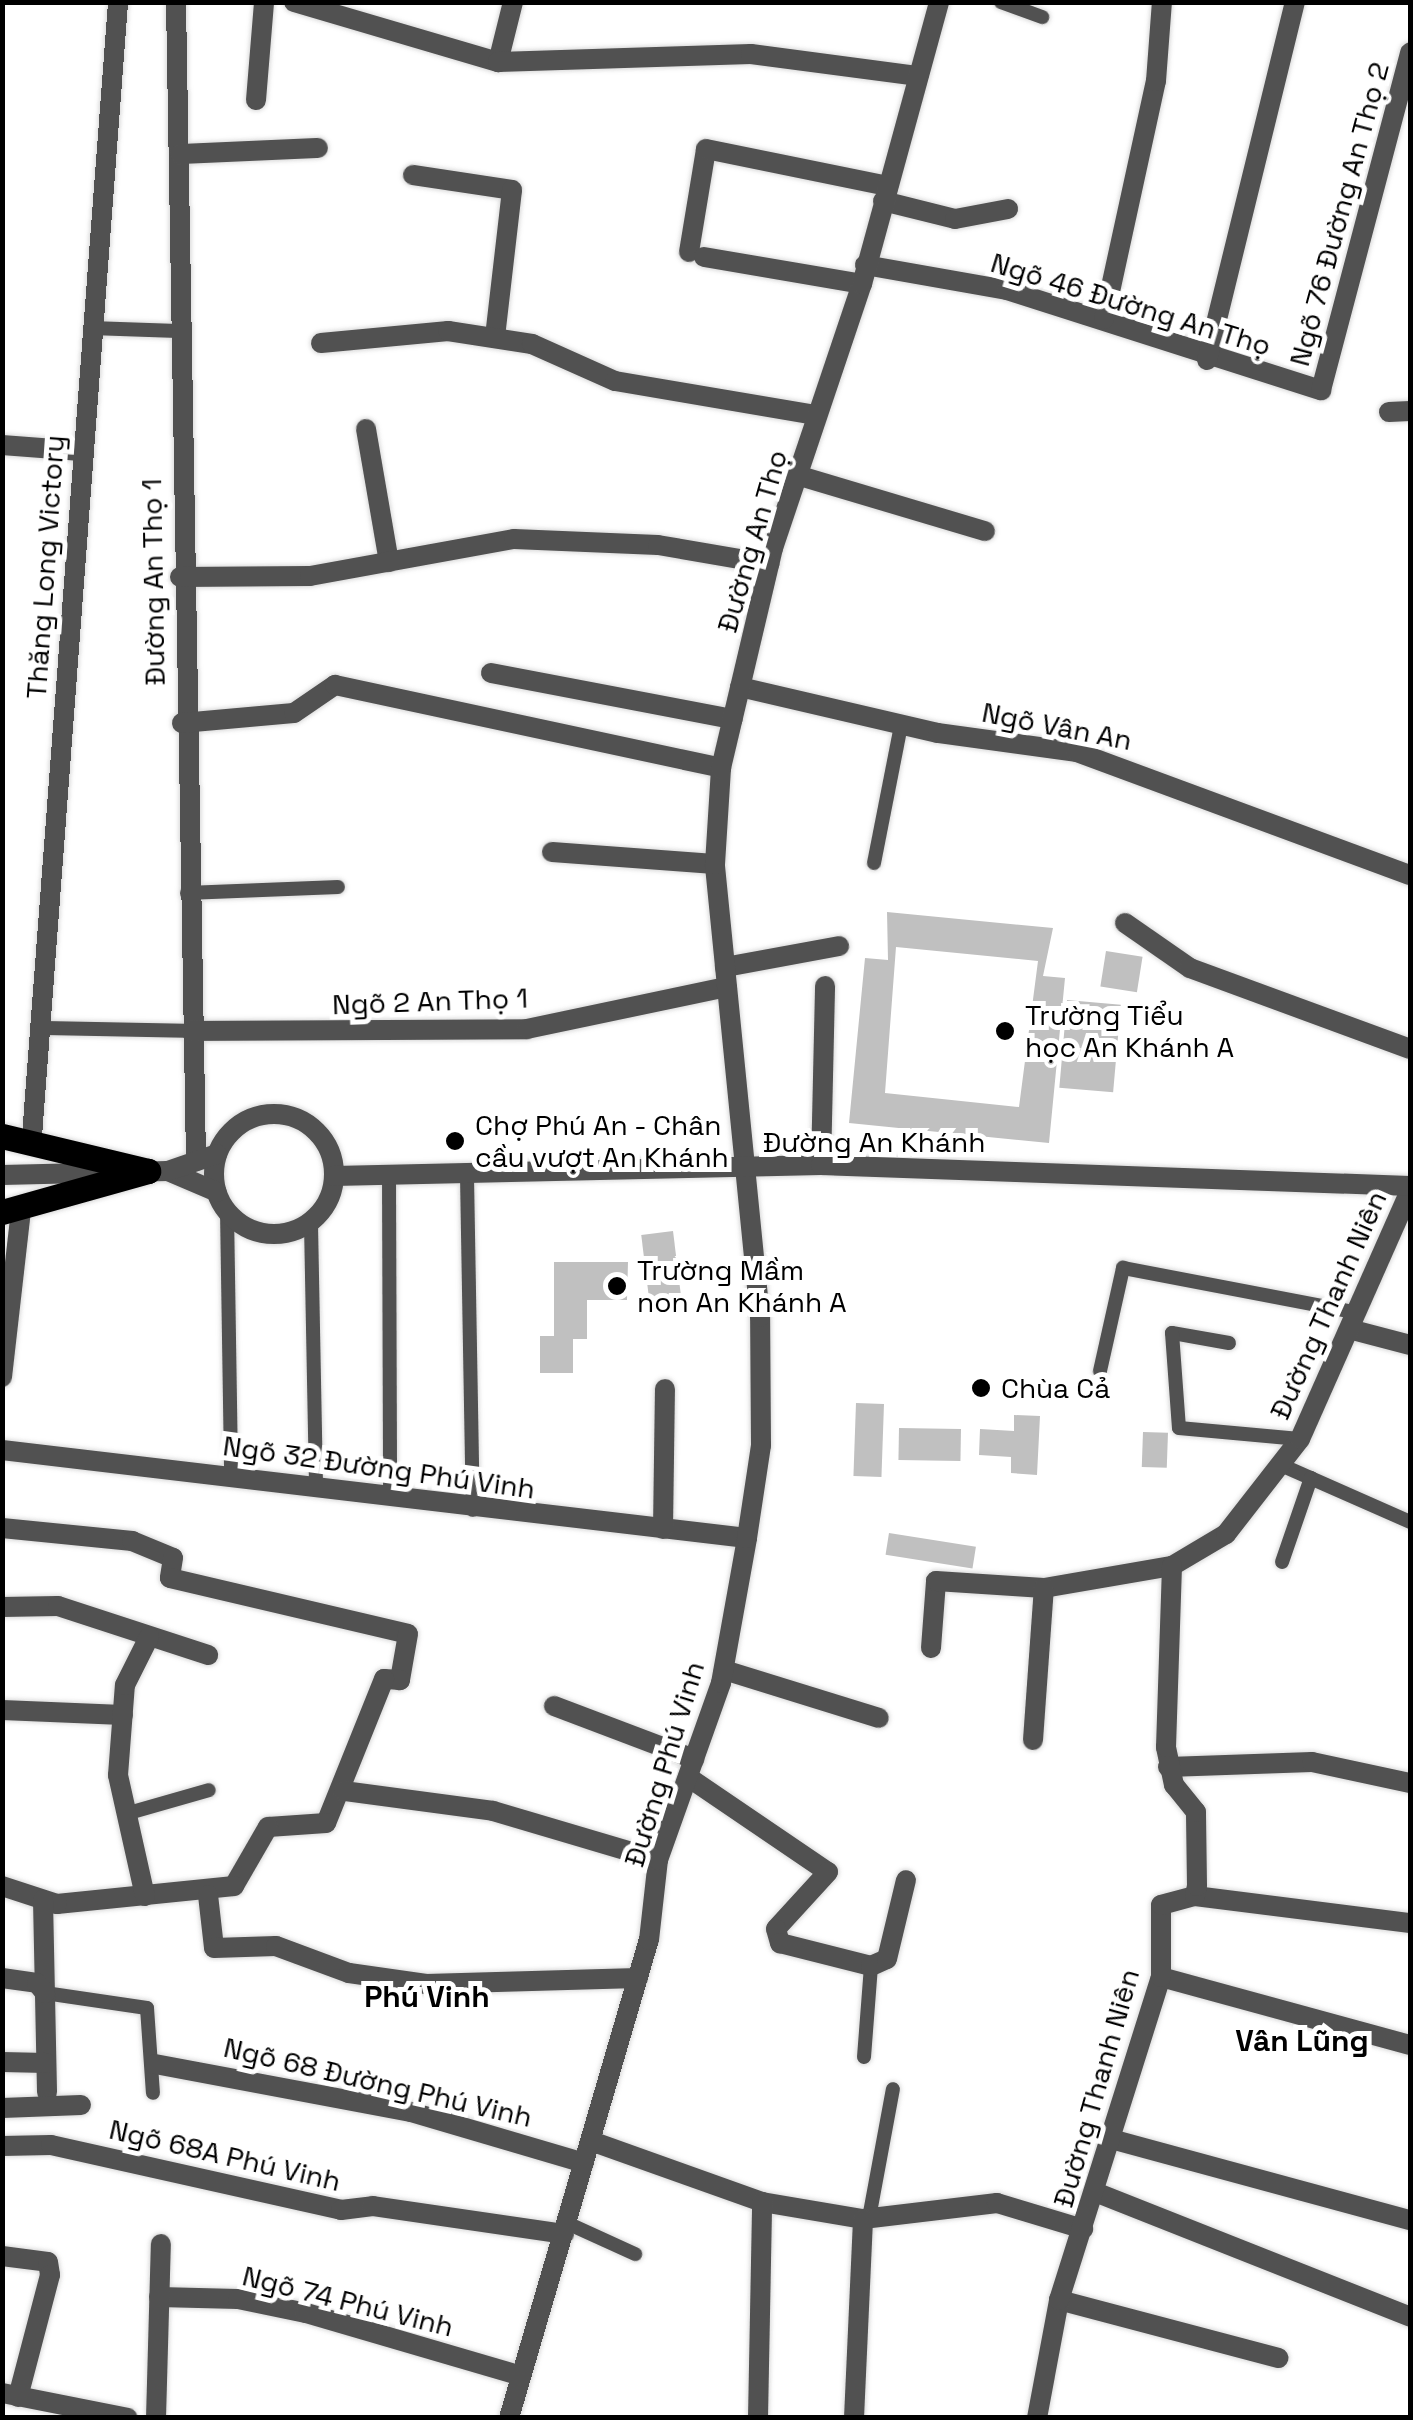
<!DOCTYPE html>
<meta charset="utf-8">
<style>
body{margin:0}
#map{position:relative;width:1413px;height:2420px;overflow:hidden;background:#fff;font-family:"Space Grotesk",sans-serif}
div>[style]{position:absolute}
.building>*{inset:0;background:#c0c0c0;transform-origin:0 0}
.roads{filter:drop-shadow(0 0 2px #dbdbdb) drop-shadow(0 0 2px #dbdbdb)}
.service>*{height:14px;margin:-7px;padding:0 7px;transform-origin:7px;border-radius:7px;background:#515151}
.minor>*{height:20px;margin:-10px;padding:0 10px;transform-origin:10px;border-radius:10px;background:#515151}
.tertiary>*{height:20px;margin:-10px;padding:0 10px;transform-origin:10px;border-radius:10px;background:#515151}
.tertiary>.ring{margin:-10px;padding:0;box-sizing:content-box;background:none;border:20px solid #515151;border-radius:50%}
.primary>*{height:25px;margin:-12.5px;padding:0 12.5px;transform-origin:12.5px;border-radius:12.5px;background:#000}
.dots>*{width:28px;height:28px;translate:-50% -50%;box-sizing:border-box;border:5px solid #fff;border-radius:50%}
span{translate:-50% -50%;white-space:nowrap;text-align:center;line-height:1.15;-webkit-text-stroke:10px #fff;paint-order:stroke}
.street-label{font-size:28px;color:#000}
.poi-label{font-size:28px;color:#000}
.left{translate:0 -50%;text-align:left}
.neighbourhood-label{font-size:30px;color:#000;font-weight:700}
.frame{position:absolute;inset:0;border:5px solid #000;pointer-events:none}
</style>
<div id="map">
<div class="building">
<i style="clip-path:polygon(evenodd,887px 912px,1053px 928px,1043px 976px,1065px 978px,1049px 1143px,849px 1123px,865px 958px,888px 960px,887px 912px,896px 947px,1038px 961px,1019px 1107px,885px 1093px,896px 947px)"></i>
<i style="left:1106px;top:951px;width:37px;height:36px;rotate:9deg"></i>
<i style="left:1067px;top:1000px;width:54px;height:88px;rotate:5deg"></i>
<i style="left:673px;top:1231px;width:74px;height:32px;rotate:83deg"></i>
<i style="clip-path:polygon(554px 1262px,628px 1262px,627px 1300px,587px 1300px,587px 1339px,573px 1339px,573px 1373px,540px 1373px,540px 1336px,554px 1336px)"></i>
<i style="left:856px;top:1403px;width:28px;height:73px;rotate:2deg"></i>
<i style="clip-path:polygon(1014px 1415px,1040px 1416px,1037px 1475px,1011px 1473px,1011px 1457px,979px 1455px,980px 1429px,1014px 1431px)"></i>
<i style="left:899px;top:1428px;width:62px;height:32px;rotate:1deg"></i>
<i style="left:1143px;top:1432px;width:25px;height:35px;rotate:2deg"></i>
<i style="left:889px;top:1533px;width:88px;height:22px;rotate:9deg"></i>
</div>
<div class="roads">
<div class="service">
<i style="left:1001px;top:2px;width:44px;rotate:20.1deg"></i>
<i style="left:91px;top:328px;width:87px;rotate:2deg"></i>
<i style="left:874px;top:863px;width:141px;rotate:-78.9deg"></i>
<i style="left:187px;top:893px;width:151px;rotate:-2.3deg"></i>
<i style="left:39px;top:1028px;width:152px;rotate:1.1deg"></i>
<i style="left:389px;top:1176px;width:316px;rotate:89.8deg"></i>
<i style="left:467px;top:1176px;width:334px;rotate:89deg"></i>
<i style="left:227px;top:1211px;width:262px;rotate:89.1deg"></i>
<i style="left:311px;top:1224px;width:258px;rotate:88.9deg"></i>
<i style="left:1229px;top:1343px;width:58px;rotate:-170deg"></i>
<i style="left:1172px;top:1333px;width:95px;rotate:85.8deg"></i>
<i style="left:1179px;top:1428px;width:121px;rotate:5.2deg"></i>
<i style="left:1100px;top:1371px;width:106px;rotate:-77.4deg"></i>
<i style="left:1123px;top:1268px;width:235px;rotate:10.8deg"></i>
<i style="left:1281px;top:1465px;width:141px;rotate:23.8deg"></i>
<i style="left:1282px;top:1562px;width:89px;rotate:-71deg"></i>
<i style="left:125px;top:1814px;width:87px;rotate:-15.9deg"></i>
<i style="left:45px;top:1993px;width:103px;rotate:8.4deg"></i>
<i style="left:147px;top:2008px;width:85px;rotate:86deg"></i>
<i style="left:864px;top:2057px;width:91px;rotate:-85.6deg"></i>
<i style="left:869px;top:2218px;width:131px;rotate:-79.5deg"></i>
<i style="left:567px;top:2223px;width:75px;rotate:24.5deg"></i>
</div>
<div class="minor">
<i style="left:176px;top:2px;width:1159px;rotate:89.01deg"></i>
<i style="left:294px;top:2px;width:213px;rotate:16.4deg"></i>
<i style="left:513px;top:2px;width:62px;rotate:104deg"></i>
<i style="left:498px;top:62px;width:253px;rotate:-1.8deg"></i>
<i style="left:751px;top:54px;width:169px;rotate:7.5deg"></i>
<i style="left:256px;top:100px;width:98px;rotate:-85.3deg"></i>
<i style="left:180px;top:154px;width:138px;rotate:-2.5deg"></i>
<i style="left:413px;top:175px;width:100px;rotate:8.6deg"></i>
<i style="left:512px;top:190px;width:149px;rotate:96.6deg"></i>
<i style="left:883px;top:201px;width:74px;rotate:14deg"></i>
<i style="left:955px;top:219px;width:54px;rotate:-10.7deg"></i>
<i style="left:689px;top:252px;width:104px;rotate:-80.6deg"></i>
<i style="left:706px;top:149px;width:186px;rotate:11.5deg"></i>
<i style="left:704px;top:257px;width:160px;rotate:9.7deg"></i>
<i style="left:865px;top:265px;width:144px;rotate:10deg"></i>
<i style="left:1007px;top:290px;width:330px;rotate:17.7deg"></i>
<i style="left:1321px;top:390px;width:349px;rotate:-75.2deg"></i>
<i style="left:1104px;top:319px;width:244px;rotate:-77.7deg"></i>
<i style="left:1156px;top:81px;width:79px;rotate:-85.7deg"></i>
<i style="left:321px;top:343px;width:128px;rotate:-5.4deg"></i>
<i style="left:448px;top:331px;width:85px;rotate:8.8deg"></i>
<i style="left:532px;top:344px;width:91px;rotate:24deg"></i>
<i style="left:615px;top:381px;width:204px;rotate:9.6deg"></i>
<i style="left:1207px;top:360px;width:369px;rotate:-76.2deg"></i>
<i style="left:1389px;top:412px;width:21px;rotate:-3deg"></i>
<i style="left:366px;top:429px;width:135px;rotate:80.2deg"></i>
<i style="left:2px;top:445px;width:79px;rotate:4.3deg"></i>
<i style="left:800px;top:476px;width:193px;rotate:16.6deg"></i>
<i style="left:180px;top:577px;width:130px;rotate:-0.4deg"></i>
<i style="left:310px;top:576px;width:207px;rotate:-10.3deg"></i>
<i style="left:514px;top:539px;width:144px;rotate:2.4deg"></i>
<i style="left:658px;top:545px;width:113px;rotate:9.7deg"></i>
<i style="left:491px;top:673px;width:246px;rotate:10.8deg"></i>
<i style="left:740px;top:687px;width:203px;rotate:13.1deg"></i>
<i style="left:938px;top:733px;width:140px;rotate:7.8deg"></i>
<i style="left:1077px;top:752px;width:355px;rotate:20.3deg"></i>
<i style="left:182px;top:723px;width:112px;rotate:-5.1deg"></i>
<i style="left:294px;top:713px;width:50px;rotate:-34.3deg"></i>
<i style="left:335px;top:685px;width:395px;rotate:12.1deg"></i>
<i style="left:552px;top:852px;width:163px;rotate:4.2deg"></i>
<i style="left:1125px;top:923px;width:79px;rotate:34.7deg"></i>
<i style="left:1190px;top:968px;width:234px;rotate:20.2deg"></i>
<i style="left:725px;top:967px;width:116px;rotate:-10.4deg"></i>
<i style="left:191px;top:1031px;width:336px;rotate:-0.3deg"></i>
<i style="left:527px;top:1029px;width:204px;rotate:-11.9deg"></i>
<i style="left:32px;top:1136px;width:1137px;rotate:-85.66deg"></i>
<i style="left:821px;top:1165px;width:179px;rotate:-88.7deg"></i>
<i style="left:1353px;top:1330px;width:59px;rotate:14.7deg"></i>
<i style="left:2px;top:1377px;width:167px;rotate:-83.5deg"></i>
<i style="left:2px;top:1450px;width:750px;rotate:6.74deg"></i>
<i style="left:2px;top:1528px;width:131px;rotate:5.7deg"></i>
<i style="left:132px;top:1541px;width:44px;rotate:22.5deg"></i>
<i style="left:173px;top:1558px;width:20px;rotate:99deg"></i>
<i style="left:170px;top:1578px;width:244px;rotate:13.2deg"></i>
<i style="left:408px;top:1634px;width:47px;rotate:99.9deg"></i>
<i style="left:400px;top:1680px;width:16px;rotate:-176deg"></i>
<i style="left:384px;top:1679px;width:155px;rotate:111.9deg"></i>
<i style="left:326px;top:1823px;width:58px;rotate:176.1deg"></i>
<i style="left:268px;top:1827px;width:68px;rotate:120deg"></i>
<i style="left:234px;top:1886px;width:178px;rotate:174.2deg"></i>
<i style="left:57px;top:1904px;width:58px;rotate:-161.9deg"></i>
<i style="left:663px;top:1529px;width:140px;rotate:-89.2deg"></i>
<i style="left:2px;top:1607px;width:56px;rotate:-1deg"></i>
<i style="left:58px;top:1606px;width:158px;rotate:18.1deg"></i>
<i style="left:931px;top:1648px;width:67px;rotate:-85.7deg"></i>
<i style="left:936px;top:1581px;width:108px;rotate:3.7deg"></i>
<i style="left:1044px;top:1588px;width:130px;rotate:-9.8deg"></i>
<i style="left:1172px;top:1566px;width:63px;rotate:-30.7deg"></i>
<i style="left:1226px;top:1534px;width:120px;rotate:-52.1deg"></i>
<i style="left:1300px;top:1439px;width:271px;rotate:-66.1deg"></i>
<i style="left:724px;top:1670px;width:162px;rotate:17.2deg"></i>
<i style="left:554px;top:1706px;width:150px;rotate:20.7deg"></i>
<i style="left:2px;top:1710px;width:121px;rotate:2.4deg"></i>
<i style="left:1033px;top:1740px;width:152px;rotate:-85.9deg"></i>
<i style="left:1168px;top:1767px;width:144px;rotate:-2deg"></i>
<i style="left:1312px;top:1762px;width:100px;rotate:12.1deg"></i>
<i style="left:688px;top:1777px;width:169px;rotate:34.2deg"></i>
<i style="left:828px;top:1872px;width:77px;rotate:132.4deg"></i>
<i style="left:776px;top:1929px;width:15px;rotate:74deg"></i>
<i style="left:780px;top:1943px;width:94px;rotate:14.2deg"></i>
<i style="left:871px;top:1966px;width:17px;rotate:-24deg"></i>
<i style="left:887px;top:1959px;width:81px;rotate:-76.5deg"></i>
<i style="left:344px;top:1791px;width:150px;rotate:7.6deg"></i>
<i style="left:493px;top:1811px;width:172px;rotate:16.5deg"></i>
<i style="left:208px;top:1895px;width:53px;rotate:83.5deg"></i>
<i style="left:214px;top:1948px;width:62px;rotate:-1.8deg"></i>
<i style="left:276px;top:1946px;width:78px;rotate:20.3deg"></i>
<i style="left:349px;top:1973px;width:78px;rotate:8.1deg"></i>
<i style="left:426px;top:1984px;width:212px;rotate:-1.6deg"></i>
<i style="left:145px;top:1896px;width:124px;rotate:-102.6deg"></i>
<i style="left:118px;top:1775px;width:90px;rotate:-85.6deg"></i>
<i style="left:125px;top:1685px;width:54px;rotate:-63.4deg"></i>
<i style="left:1195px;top:1896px;width:217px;rotate:7.2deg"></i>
<i style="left:43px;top:1900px;width:192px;rotate:88.8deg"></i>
<i style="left:1161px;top:1977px;width:258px;rotate:15.3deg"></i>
<i style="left:2px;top:1978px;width:35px;rotate:8deg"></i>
<i style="left:37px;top:1983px;width:13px;rotate:51deg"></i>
<i style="left:2px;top:2062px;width:44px;rotate:1.3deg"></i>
<i style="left:155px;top:2064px;width:260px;rotate:10.6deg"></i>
<i style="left:411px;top:2112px;width:180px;rotate:16.4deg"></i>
<i style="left:2px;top:2108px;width:79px;rotate:-2.2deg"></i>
<i style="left:1111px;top:2139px;width:310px;rotate:15.2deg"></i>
<i style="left:591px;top:2141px;width:182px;rotate:19.6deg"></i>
<i style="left:762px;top:2202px;width:102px;rotate:9.6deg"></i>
<i style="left:863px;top:2219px;width:135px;rotate:-6.8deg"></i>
<i style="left:997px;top:2203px;width:90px;rotate:16.8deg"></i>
<i style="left:2px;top:2146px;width:49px;rotate:-1.2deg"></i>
<i style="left:51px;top:2145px;width:297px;rotate:12.6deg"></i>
<i style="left:341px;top:2210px;width:32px;rotate:-7deg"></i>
<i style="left:373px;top:2206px;width:193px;rotate:8.3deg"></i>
<i style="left:1095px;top:2192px;width:339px;rotate:21.6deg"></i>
<i style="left:2px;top:2256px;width:46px;rotate:7.4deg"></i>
<i style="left:48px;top:2262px;width:13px;rotate:81deg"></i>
<i style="left:50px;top:2275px;width:126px;rotate:104.7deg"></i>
<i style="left:159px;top:2297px;width:79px;rotate:1.5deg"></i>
<i style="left:238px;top:2299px;width:69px;rotate:11.6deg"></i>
<i style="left:306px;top:2313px;width:224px;rotate:16.3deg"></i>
<i style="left:1059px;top:2300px;width:227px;rotate:14.8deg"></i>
<i style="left:2px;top:2393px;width:128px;rotate:11.2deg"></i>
<i style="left:156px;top:2418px;width:174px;rotate:-88.4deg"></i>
<i style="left:509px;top:2418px;width:498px;rotate:-73.7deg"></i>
<i style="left:649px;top:1940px;width:81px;rotate:-83.6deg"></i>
<i style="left:658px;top:1860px;width:188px;rotate:-70.4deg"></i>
<i style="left:721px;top:1683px;width:147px;rotate:-79.8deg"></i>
<i style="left:747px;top:1538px;width:94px;rotate:-81.4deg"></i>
<i style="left:761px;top:1445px;width:128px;rotate:-90.4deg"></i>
<i style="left:760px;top:1317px;width:455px;rotate:-95.7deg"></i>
<i style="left:715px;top:864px;width:96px;rotate:-86.4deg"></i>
<i style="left:721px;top:768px;width:226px;rotate:-76.7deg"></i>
<i style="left:773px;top:548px;width:279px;rotate:-71.4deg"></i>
<i style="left:862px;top:284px;width:292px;rotate:-74.7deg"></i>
<i style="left:758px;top:2418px;width:216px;rotate:-88.9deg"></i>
<i style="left:854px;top:2418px;width:199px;rotate:-87.4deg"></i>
<i style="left:1037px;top:2418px;width:120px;rotate:-79.4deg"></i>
<i style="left:1059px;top:2300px;width:339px;rotate:-72.5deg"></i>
<i style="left:1161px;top:1977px;width:72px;rotate:-90deg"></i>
<i style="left:1161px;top:1905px;width:35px;rotate:-15deg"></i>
<i style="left:1195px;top:1896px;width:10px;rotate:-79deg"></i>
<i style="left:1197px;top:1886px;width:74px;rotate:-90.8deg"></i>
<i style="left:1196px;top:1812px;width:35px;rotate:-129deg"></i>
<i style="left:1174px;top:1785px;width:39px;rotate:-102deg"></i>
<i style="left:1166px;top:1747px;width:181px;rotate:-88.1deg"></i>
</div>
<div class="tertiary">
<i class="ring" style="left:214px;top:1114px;width:100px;height:100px"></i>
<i style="left:168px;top:1171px;width:53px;rotate:23.2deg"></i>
<i style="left:2px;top:1175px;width:166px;rotate:-1.4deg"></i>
<i style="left:168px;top:1171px;width:52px;rotate:-19.1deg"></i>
<i style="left:334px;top:1176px;width:487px;rotate:-1.3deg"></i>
<i style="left:821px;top:1165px;width:589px;rotate:2.04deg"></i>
</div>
<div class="primary">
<i style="left:2px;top:1136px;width:150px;rotate:13.5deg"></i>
<i style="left:2px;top:1212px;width:152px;rotate:-15.7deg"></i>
</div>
</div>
<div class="dots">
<i style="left:1005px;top:1031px;background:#000"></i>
<i style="left:455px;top:1141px;background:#000"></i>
<i style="left:617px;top:1286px;background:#000"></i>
<i style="left:981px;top:1388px;background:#000"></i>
</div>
<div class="street-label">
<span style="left:1339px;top:214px;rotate:-75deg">Ngõ 76 Đường An Thọ 2</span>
<span style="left:1131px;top:304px;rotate:17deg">Ngõ 46 Đường An Thọ</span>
<span style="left:752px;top:541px;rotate:-74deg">Đường An Thọ</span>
<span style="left:45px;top:567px;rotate:-86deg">Thăng Long Victory</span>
<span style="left:153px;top:582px;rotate:-91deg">Đường An Thọ 1</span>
<span style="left:1057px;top:726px;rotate:11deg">Ngõ Vân An</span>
<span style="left:430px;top:1001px;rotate:-2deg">Ngõ 2 An Thọ 1</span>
<span style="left:874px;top:1142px">Đường An Khánh</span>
<span style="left:1328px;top:1305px;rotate:-66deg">Đường Thanh Niên</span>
<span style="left:379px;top:1467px;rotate:8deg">Ngõ 32 Đường Phú Vinh</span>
<span style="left:664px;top:1764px;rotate:-73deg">Đường Phú Vinh</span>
<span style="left:378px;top:2082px;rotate:13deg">Ngõ 68 Đường Phú Vinh</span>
<span style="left:1096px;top:2088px;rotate:-74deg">Đường Thanh Niên</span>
<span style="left:225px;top:2155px;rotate:13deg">Ngõ 68A Phú Vinh</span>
<span style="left:348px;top:2301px;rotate:14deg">Ngõ 74 Phú Vinh</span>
</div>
<div class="poi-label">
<span class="left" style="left:1025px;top:1031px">Trường Tiểu<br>học An Khánh A</span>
<span class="left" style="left:475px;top:1141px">Chợ Phú An - Chân<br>cầu vượt An Khánh</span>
<span class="left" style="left:637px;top:1286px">Trường Mầm<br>non An Khánh A</span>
<span class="left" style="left:1001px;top:1388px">Chùa Cả</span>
</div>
<div class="neighbourhood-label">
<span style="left:427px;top:1997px">Phú Vinh</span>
<span style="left:1302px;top:2041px">Vân Lũng</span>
</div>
<div class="frame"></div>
</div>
